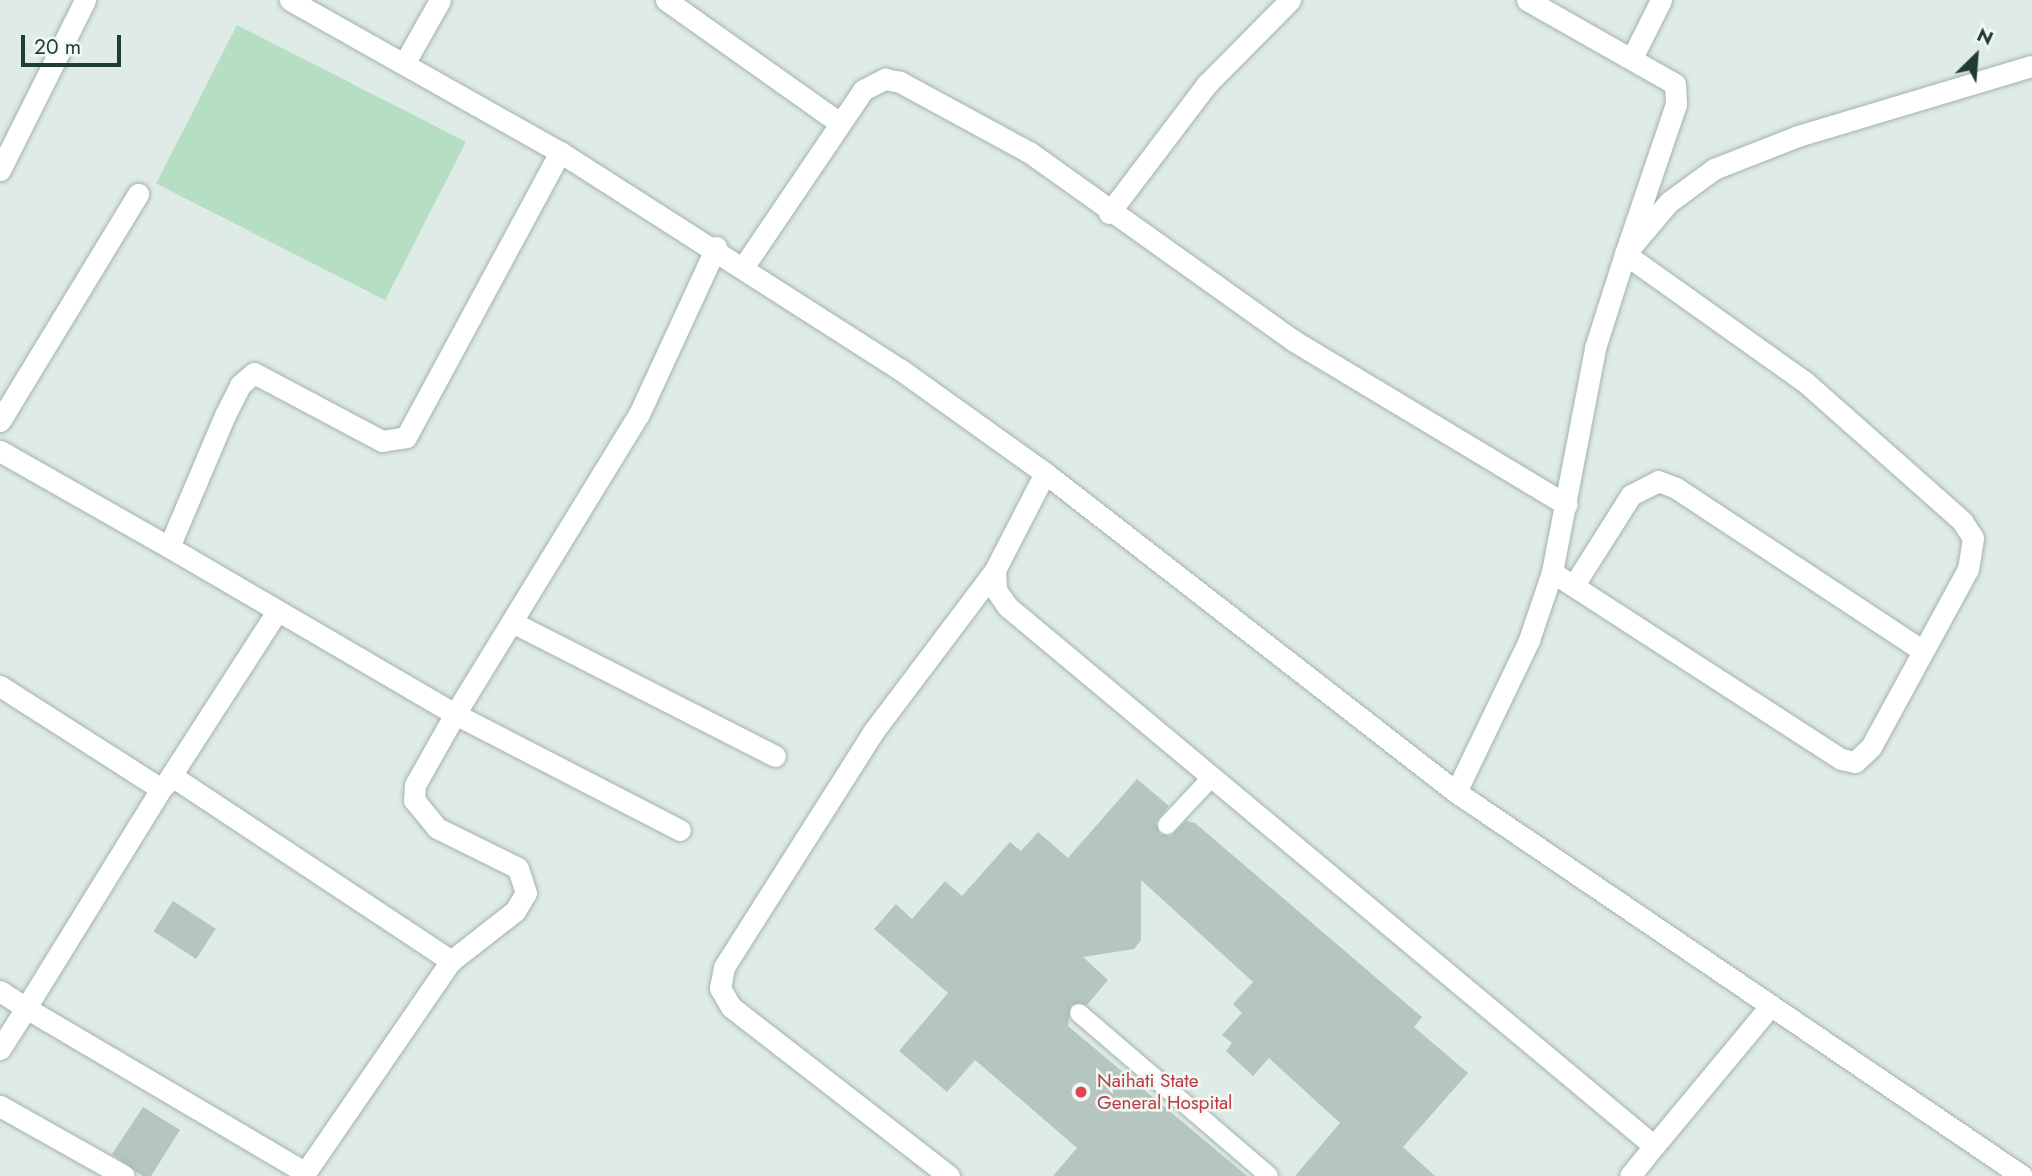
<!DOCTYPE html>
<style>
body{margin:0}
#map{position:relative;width:2032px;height:1176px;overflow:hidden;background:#dfebe6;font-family:Jost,sans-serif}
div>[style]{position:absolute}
.green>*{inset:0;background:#b6dec3;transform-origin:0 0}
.building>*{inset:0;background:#b4c6bf;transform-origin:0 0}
.roads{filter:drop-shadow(0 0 2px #a2b3ae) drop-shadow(0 0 2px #a2b3ae)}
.service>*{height:18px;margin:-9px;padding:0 9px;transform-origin:9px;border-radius:9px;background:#fff}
.minor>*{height:21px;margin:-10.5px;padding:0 10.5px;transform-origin:10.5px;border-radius:10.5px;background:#fff}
.tertiary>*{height:21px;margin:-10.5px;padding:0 10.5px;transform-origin:10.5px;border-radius:10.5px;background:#fff}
.dots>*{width:19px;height:19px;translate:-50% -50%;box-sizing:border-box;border:4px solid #eff8f4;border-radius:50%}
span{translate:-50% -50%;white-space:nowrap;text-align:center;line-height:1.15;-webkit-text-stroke:5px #eff8f4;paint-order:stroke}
.health-label{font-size:19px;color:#be3a42}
.left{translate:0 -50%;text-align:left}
.north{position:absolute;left:1941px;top:21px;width:70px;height:70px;-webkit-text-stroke:5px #eff8f4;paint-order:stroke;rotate:25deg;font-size:19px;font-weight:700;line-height:28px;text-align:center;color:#1f3c36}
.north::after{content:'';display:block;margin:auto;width:24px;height:32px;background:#1f3c36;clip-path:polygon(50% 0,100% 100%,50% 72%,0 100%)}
.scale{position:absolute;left:21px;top:35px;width:100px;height:32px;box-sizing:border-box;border:4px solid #1f3c36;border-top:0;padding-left:9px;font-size:21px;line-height:24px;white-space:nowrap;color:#1f3c36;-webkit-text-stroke:5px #eff8f4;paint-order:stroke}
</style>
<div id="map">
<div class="green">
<i style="left:237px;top:25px;width:257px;height:178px;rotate:27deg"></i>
</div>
<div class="building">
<i style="clip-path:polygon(1137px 779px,1169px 806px,1156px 822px,1160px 834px,1171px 836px,1186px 821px,1195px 823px,1422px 1017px,1414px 1027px,1468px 1073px,1403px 1147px,1435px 1176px,1295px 1176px,1340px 1123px,1269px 1058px,1253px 1076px,1226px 1051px,1232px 1043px,1222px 1035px,1242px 1013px,1233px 1004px,1253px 982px,1141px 880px,1141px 940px,1134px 949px,1083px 957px,1108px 980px,1087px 1005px,1071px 1005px,1068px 1026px,1247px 1176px,1053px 1176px,1077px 1148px,975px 1060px,947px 1092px,899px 1051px,948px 993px,874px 929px,896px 904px,912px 919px,945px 881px,962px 896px,1010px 842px,1021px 851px,1038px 832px,1068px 858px)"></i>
<i style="left:173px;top:901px;width:51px;height:36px;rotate:33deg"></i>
<i style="clip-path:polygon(143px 1107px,180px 1130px,151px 1176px,142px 1176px,112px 1154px)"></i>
</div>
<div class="roads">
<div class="service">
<i style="left:1167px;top:825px;width:64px;rotate:-46.9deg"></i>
<i style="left:1079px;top:1013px;width:250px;rotate:40.6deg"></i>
</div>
<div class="minor">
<i style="left:666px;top:0;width:213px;rotate:35.3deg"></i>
<i style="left:1527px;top:0;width:170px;rotate:29.6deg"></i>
<i style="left:1675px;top:84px;width:20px;rotate:87deg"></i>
<i style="left:1676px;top:104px;width:158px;rotate:108.8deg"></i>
<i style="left:1625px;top:254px;width:219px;rotate:35.4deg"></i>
<i style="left:1804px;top:381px;width:211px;rotate:41.5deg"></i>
<i style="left:1962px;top:521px;width:20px;rotate:57deg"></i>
<i style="left:1973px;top:538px;width:31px;rotate:99deg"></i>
<i style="left:1968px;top:569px;width:203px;rotate:118.6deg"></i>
<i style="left:1871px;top:747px;width:22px;rotate:137deg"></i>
<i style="left:1855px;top:762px;width:14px;rotate:-168deg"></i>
<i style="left:1841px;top:759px;width:344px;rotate:-147.1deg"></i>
<i style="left:1633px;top:56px;width:63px;rotate:-63.4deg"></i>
<i style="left:404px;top:64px;width:73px;rotate:-60.6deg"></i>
<i style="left:0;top:170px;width:190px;rotate:-63.4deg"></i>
<i style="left:1109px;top:213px;width:162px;rotate:-52.8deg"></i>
<i style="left:1207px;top:84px;width:118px;rotate:-45.3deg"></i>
<i style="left:744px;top:266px;width:212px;rotate:-55.9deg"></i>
<i style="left:863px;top:90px;width:25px;rotate:-27deg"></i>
<i style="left:885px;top:79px;width:15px;rotate:11deg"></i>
<i style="left:900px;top:82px;width:147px;rotate:28.5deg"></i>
<i style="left:1029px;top:152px;width:325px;rotate:35.5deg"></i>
<i style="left:1294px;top:341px;width:318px;rotate:31deg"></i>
<i style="left:0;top:421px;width:266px;rotate:-58.7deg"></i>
<i style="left:0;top:451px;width:194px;rotate:29.6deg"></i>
<i style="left:169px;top:547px;width:143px;rotate:-67deg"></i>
<i style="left:225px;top:415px;width:34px;rotate:-63deg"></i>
<i style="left:240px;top:385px;width:18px;rotate:-41deg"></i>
<i style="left:254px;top:373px;width:145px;rotate:28deg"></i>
<i style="left:382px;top:441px;width:24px;rotate:-9deg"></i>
<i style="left:406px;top:437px;width:324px;rotate:-61.6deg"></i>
<i style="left:1045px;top:473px;width:109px;rotate:117.3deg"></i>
<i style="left:995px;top:570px;width:20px;rotate:87deg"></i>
<i style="left:996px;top:590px;width:21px;rotate:55deg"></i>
<i style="left:1008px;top:607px;width:841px;rotate:39.84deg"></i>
<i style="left:1654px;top:1146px;width:38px;rotate:129deg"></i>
<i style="left:169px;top:547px;width:331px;rotate:30.3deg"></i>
<i style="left:455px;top:714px;width:352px;rotate:-58.5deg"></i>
<i style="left:639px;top:414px;width:184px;rotate:-65.2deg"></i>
<i style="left:1574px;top:585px;width:107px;rotate:-57.7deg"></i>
<i style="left:1631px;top:495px;width:30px;rotate:-27deg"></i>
<i style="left:1658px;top:481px;width:19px;rotate:21deg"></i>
<i style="left:1676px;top:488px;width:295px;rotate:33.4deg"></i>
<i style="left:512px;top:622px;width:295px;rotate:27deg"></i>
<i style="left:0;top:686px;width:191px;rotate:32.6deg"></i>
<i style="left:161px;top:789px;width:257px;rotate:121.7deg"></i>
<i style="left:26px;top:1008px;width:31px;rotate:-147deg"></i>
<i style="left:172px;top:776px;width:335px;rotate:33.5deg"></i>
<i style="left:165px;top:785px;width:205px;rotate:-57.2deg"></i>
<i style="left:1456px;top:792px;width:169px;rotate:-64.3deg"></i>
<i style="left:1529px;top:640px;width:72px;rotate:-71.3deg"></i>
<i style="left:1552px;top:572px;width:228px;rotate:-79.1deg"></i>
<i style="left:1595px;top:348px;width:99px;rotate:-72.3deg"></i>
<i style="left:1625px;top:254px;width:68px;rotate:-49.8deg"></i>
<i style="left:1669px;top:202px;width:56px;rotate:-36.3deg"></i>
<i style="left:1714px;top:169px;width:90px;rotate:-21.4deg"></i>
<i style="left:1798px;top:136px;width:244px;rotate:-16.7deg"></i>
<i style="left:0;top:1049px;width:49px;rotate:-57.6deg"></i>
<i style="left:26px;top:1008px;width:325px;rotate:30.5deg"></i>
<i style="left:0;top:1106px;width:142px;rotate:29.4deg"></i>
<i style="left:1654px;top:1146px;width:183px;rotate:-50.3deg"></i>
<i style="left:303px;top:1176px;width:261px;rotate:-55.5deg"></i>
<i style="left:451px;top:961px;width:81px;rotate:-38deg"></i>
<i style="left:515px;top:911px;width:21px;rotate:-59deg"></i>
<i style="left:526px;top:893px;width:26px;rotate:-108deg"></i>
<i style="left:518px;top:868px;width:90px;rotate:-153.7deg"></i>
<i style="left:437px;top:828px;width:36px;rotate:-129deg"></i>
<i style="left:414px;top:800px;width:15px;rotate:-86deg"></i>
<i style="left:415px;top:785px;width:81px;rotate:-60.6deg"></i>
<i style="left:455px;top:714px;width:253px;rotate:27.3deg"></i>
<i style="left:949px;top:1176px;width:276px;rotate:-142.2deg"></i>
<i style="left:731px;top:1007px;width:22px;rotate:-120deg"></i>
<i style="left:720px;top:988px;width:21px;rotate:-79deg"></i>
<i style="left:724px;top:967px;width:278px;rotate:-57.6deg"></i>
<i style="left:873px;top:732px;width:203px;rotate:-53deg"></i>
</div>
<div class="tertiary">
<i style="left:290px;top:0;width:310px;rotate:29.4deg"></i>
<i style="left:560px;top:152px;width:405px;rotate:32.6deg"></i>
<i style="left:901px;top:370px;width:177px;rotate:35.6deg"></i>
<i style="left:1045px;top:473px;width:520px;rotate:37.82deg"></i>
<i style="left:1456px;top:792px;width:684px;rotate:34.15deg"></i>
</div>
</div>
<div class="dots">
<i style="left:1081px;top:1092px;background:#e0444e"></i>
</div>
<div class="health-label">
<span class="left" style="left:1097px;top:1092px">Naihati State<br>General Hospital</span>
</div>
<div class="north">N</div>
<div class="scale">20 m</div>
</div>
